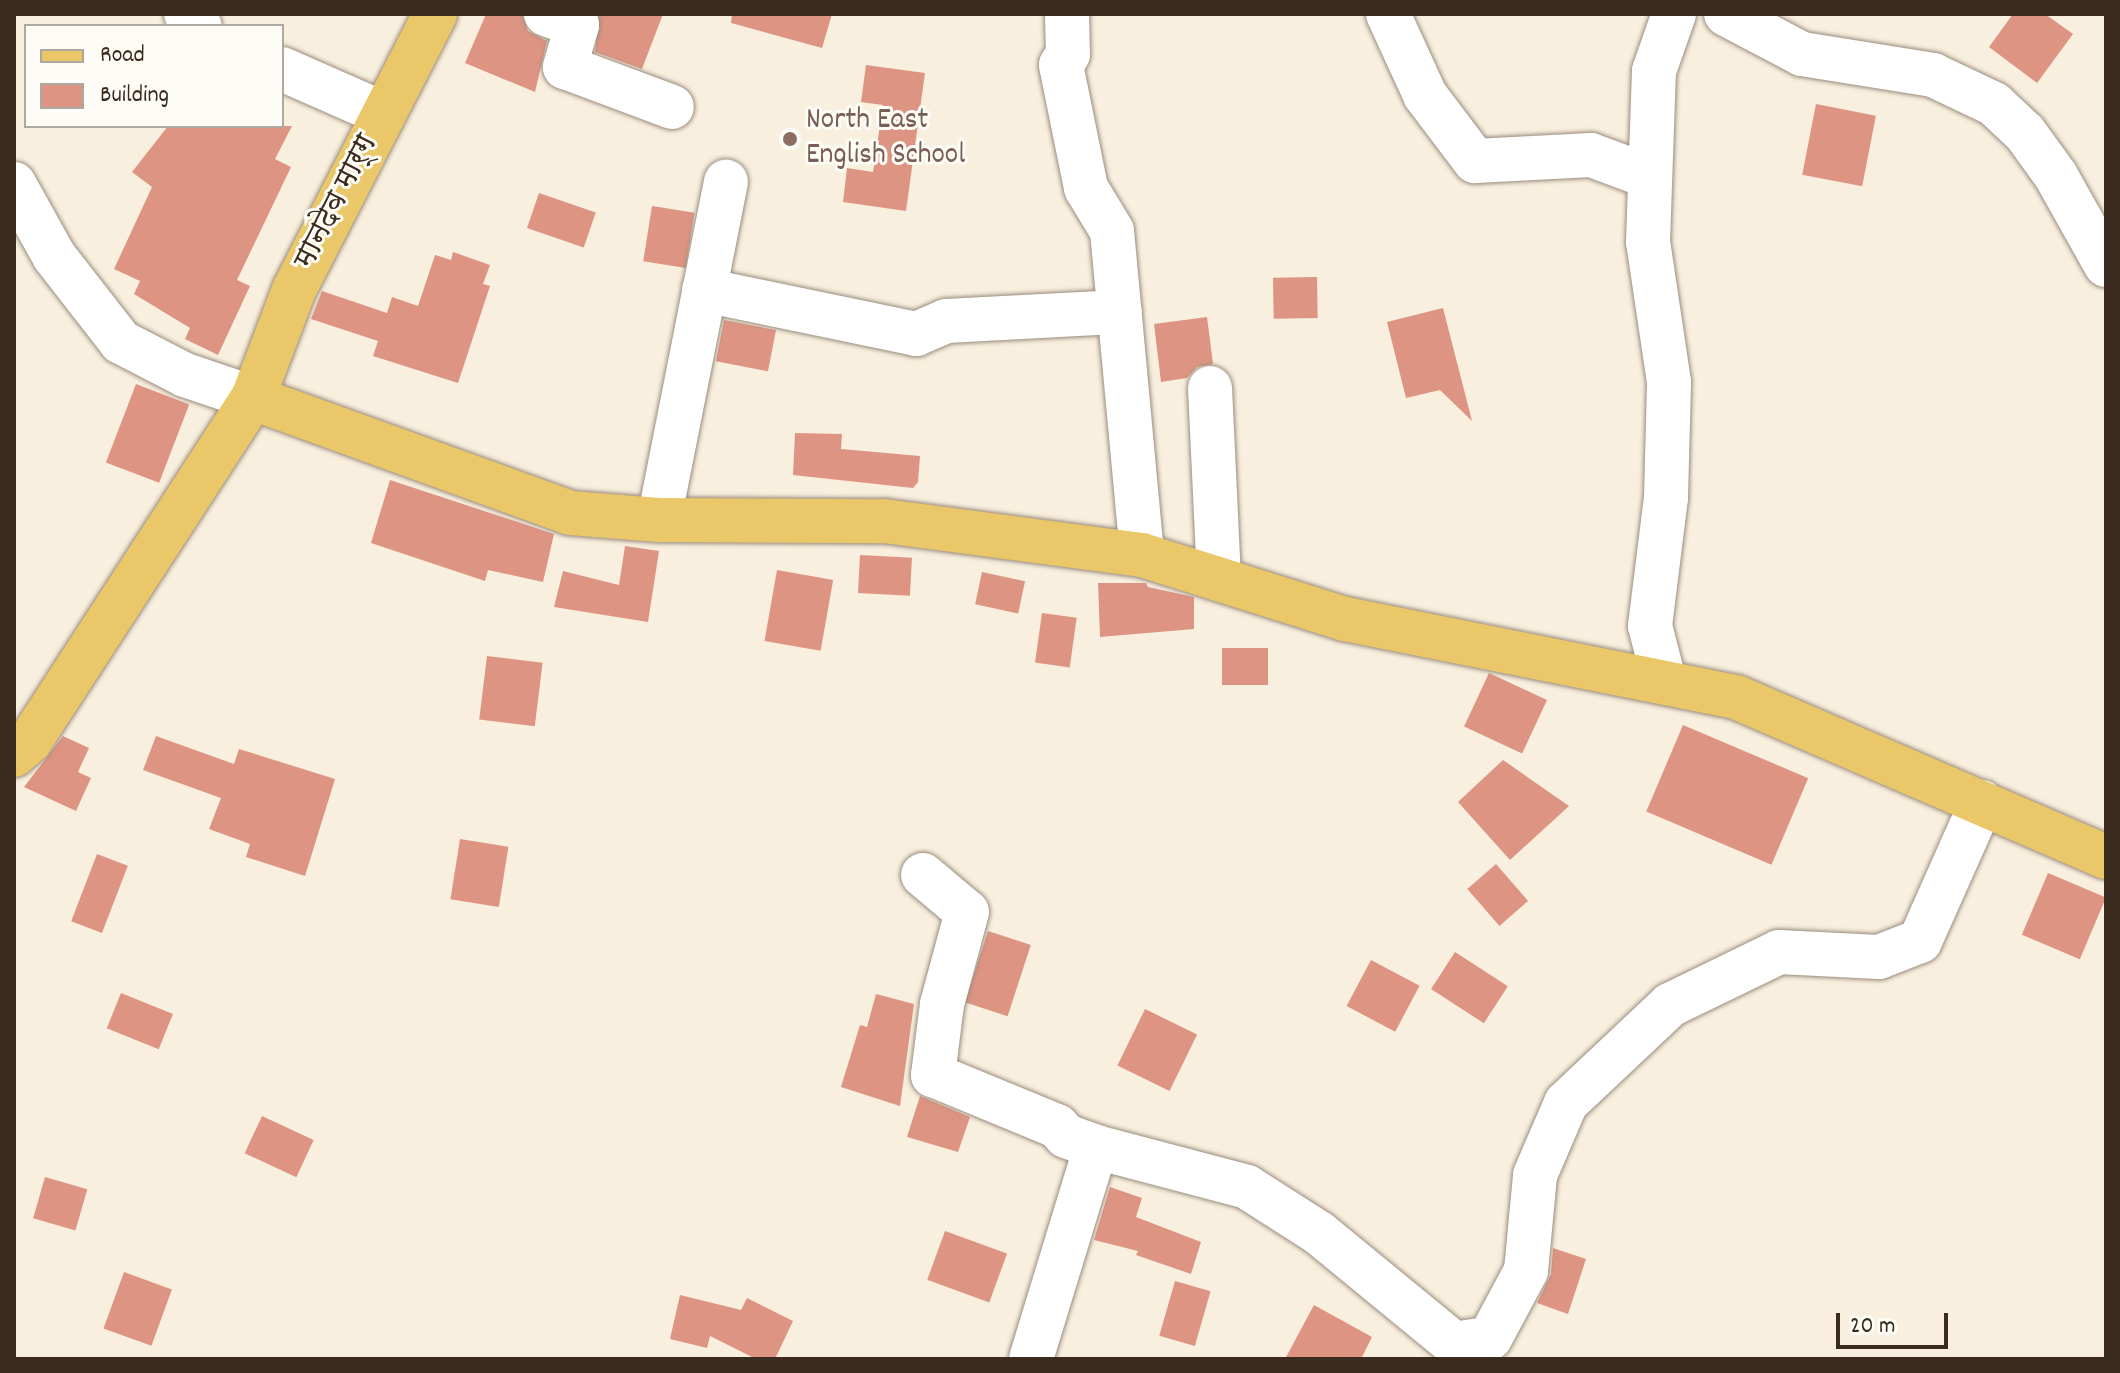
<!DOCTYPE html>
<meta charset="utf-8">
<style>
body{margin:0}
#map{position:relative;width:2120px;height:1373px;overflow:hidden;background:#f8efde;font-family:Dekko,"Playpen Sans Deva",sans-serif}
div>[style]{position:absolute}
.building>*{inset:0;background:#de9483;transform-origin:0 0}
.roads{filter:drop-shadow(0 0 2px #9a8c7e) drop-shadow(0 0 2px #9a8c7e)}
.minor>*{height:44px;margin:-22px;padding:0 22px;transform-origin:22px;border-radius:22px;background:#fff}
.major>*{height:44px;margin:-22px;padding:0 22px;transform-origin:22px;border-radius:22px;background:#eac769}
.dots>*{width:22px;height:22px;translate:-50% -50%;box-sizing:border-box;border:4px solid #fdfcf7;border-radius:50%}
span{translate:-50% -50%;white-space:nowrap;text-align:center;line-height:1.15;-webkit-text-stroke:6px #fdfcf7;paint-order:stroke}
.education-label{font-size:30px;color:#785e54}
.left{translate:0 -50%;text-align:left}
.street-label{font-size:30px;color:#3b2a1e}
.frame{position:absolute;inset:0;border:16px solid #3b2a1e;pointer-events:none}
.legend{position:absolute;left:24px;top:24px;width:260px;height:104px;box-sizing:border-box;background:#fdfcf7;border:2px solid #afa8a0;margin:0;padding:10px 14px;list-style:none;font-size:24px;color:#3b2a1e}
.legend li{display:flex;align-items:center;gap:16px;height:40px}
.legend b{width:40px;border:2px solid #afa8a0}
.scale{position:absolute;left:1836px;top:1313px;width:112px;height:36px;box-sizing:border-box;border:4px solid #3b2a1e;border-top:0;padding-left:10px;font-size:24px;line-height:28px;white-space:nowrap;color:#3b2a1e;-webkit-text-stroke:6px #fdfcf7;paint-order:stroke}
</style>
<div id="map">
<div class="building">
<i style="clip-path:polygon(486px 14px,522px 14px,528px 31px,547px 41px,535px 92px,465px 63px)"></i>
<i style="clip-path:polygon(599px 14px,663px 14px,642px 69px,595px 52px)"></i>
<i style="clip-path:polygon(732px 14px,832px 14px,822px 48px,731px 23px)"></i>
<i style="clip-path:polygon(2013px 14px,2045px 14px,2073px 34px,2037px 83px,1989px 47px)"></i>
<i style="clip-path:polygon(866px 65px,925px 73px,906px 211px,843px 202px,847px 168px,873px 172px,883px 105px,861px 102px)"></i>
<i style="left:1816px;top:104px;width:61px;height:72px;rotate:11deg"></i>
<i style="clip-path:polygon(168px 126px,292px 126px,275px 159px,291px 167px,237px 280px,250px 286px,218px 355px,185px 339px,190px 328px,134px 294px,140px 281px,114px 269px,152px 187px,132px 172px)"></i>
<i style="left:539px;top:193px;width:60px;height:37px;rotate:19deg"></i>
<i style="left:652px;top:206px;width:43px;height:56px;rotate:9deg"></i>
<i style="clip-path:polygon(453px 252px,490px 265px,483px 284px,490px 286px,458px 383px,373px 356px,378px 341px,311px 319px,322px 291px,387px 313px,392px 297px,418px 306px,435px 255px,451px 260px)"></i>
<i style="left:1317px;top:277px;width:41px;height:44px;rotate:89deg"></i>
<i style="clip-path:polygon(1443px 308px,1472px 421px,1440px 390px,1406px 398px,1387px 322px)"></i>
<i style="clip-path:polygon(1207px 317px,1213px 364px,1197px 367px,1187px 378px,1161px 382px,1154px 324px)"></i>
<i style="left:724px;top:320px;width:53px;height:42px;rotate:11deg"></i>
<i style="left:136px;top:384px;width:57px;height:84px;rotate:21deg"></i>
<i style="clip-path:polygon(795px 433px,842px 434px,841px 449px,920px 456px,918px 482px,913px 488px,793px 475px)"></i>
<i style="clip-path:polygon(390px 480px,554px 534px,543px 582px,488px 570px,485px 581px,371px 543px)"></i>
<i style="clip-path:polygon(625px 546px,659px 551px,648px 622px,554px 607px,563px 571px,619px 585px)"></i>
<i style="left:860px;top:555px;width:52px;height:38px;rotate:3deg"></i>
<i style="left:777px;top:570px;width:57px;height:72px;rotate:10deg"></i>
<i style="left:982px;top:572px;width:44px;height:33px;rotate:12deg"></i>
<i style="clip-path:polygon(1098px 583px,1146px 583px,1148px 587px,1194px 597px,1194px 629px,1100px 637px)"></i>
<i style="left:1042px;top:613px;width:35px;height:50px;rotate:8deg"></i>
<i style="left:1222px;top:648px;width:46px;height:37px"></i>
<i style="left:487px;top:656px;width:56px;height:64px;rotate:7deg"></i>
<i style="left:1489px;top:673px;width:64px;height:59px;rotate:25deg"></i>
<i style="left:1683px;top:725px;width:136px;height:94px;rotate:23deg"></i>
<i style="clip-path:polygon(63px 736px,89px 748px,78px 772px,91px 778px,76px 811px,24px 787px)"></i>
<i style="clip-path:polygon(156px 736px,234px 764px,239px 749px,335px 779px,305px 876px,246px 857px,250px 844px,209px 829px,221px 798px,143px 770px)"></i>
<i style="clip-path:polygon(1503px 760px,1569px 806px,1510px 860px,1458px 802px)"></i>
<i style="left:460px;top:839px;width:49px;height:61px;rotate:9deg"></i>
<i style="left:97px;top:854px;width:33px;height:72px;rotate:21deg"></i>
<i style="left:1496px;top:864px;width:49px;height:38px;rotate:49deg"></i>
<i style="left:2048px;top:873px;width:63px;height:67px;rotate:23deg"></i>
<i style="left:988px;top:931px;width:45px;height:75px;rotate:18deg"></i>
<i style="left:1455px;top:952px;width:63px;height:44px;rotate:33deg"></i>
<i style="left:1371px;top:960px;width:55px;height:52px;rotate:28deg"></i>
<i style="left:121px;top:993px;width:56px;height:38px;rotate:22deg"></i>
<i style="clip-path:polygon(876px 994px,914px 1004px,900px 1106px,841px 1087px,860px 1025px,867px 1027px)"></i>
<i style="left:1145px;top:1009px;width:58px;height:63px;rotate:26deg"></i>
<i style="clip-path:polygon(920px 1096px,970px 1117px,958px 1152px,907px 1137px)"></i>
<i style="left:262px;top:1116px;width:57px;height:41px;rotate:25deg"></i>
<i style="left:45px;top:1177px;width:44px;height:43px;rotate:16deg"></i>
<i style="clip-path:polygon(1110px 1187px,1142px 1198px,1136px 1217px,1201px 1242px,1191px 1274px,1136px 1255px,1138px 1251px,1094px 1240px)"></i>
<i style="left:945px;top:1231px;width:66px;height:52px;rotate:20deg"></i>
<i style="clip-path:polygon(1553px 1248px,1586px 1259px,1568px 1314px,1537px 1303px,1551px 1274px)"></i>
<i style="left:124px;top:1272px;width:51px;height:60px;rotate:20deg"></i>
<i style="left:1175px;top:1281px;width:37px;height:57px;rotate:16deg"></i>
<i style="clip-path:polygon(680px 1295px,741px 1310px,747px 1298px,793px 1321px,775px 1359px,756px 1359px,710px 1336px,707px 1348px,670px 1339px)"></i>
<i style="clip-path:polygon(1314px 1305px,1372px 1337px,1361px 1359px,1285px 1359px)"></i>
</div>
<div class="roads">
<div class="minor">
<i style="left:186px;top:14px;width:18px;rotate:41deg"></i>
<i style="left:546px;top:14px;width:33px;rotate:20deg"></i>
<i style="left:577px;top:25px;width:44px;rotate:105.9deg"></i>
<i style="left:565px;top:67px;width:114px;rotate:20.5deg"></i>
<i style="left:1067px;top:14px;width:40px;rotate:88.6deg"></i>
<i style="left:1068px;top:54px;width:13px;rotate:122deg"></i>
<i style="left:1061px;top:65px;width:126px;rotate:78.5deg"></i>
<i style="left:1086px;top:188px;width:50px;rotate:58.8deg"></i>
<i style="left:1112px;top:231px;width:325px;rotate:84.7deg"></i>
<i style="left:1388px;top:14px;width:89px;rotate:65.4deg"></i>
<i style="left:1425px;top:95px;width:83px;rotate:52.9deg"></i>
<i style="left:1475px;top:161px;width:116px;rotate:-3deg"></i>
<i style="left:1591px;top:155px;width:63px;rotate:20.4deg"></i>
<i style="left:1726px;top:14px;width:86px;rotate:27.8deg"></i>
<i style="left:1802px;top:54px;width:133px;rotate:9.1deg"></i>
<i style="left:1933px;top:75px;width:68px;rotate:25.4deg"></i>
<i style="left:1994px;top:104px;width:42px;rotate:43.1deg"></i>
<i style="left:2025px;top:133px;width:53px;rotate:54.2deg"></i>
<i style="left:2056px;top:176px;width:102px;rotate:60.7deg"></i>
<i style="left:282px;top:69px;width:111px;rotate:23.8deg"></i>
<i style="left:14px;top:184px;width:82px;rotate:60.9deg"></i>
<i style="left:54px;top:256px;width:109px;rotate:52.1deg"></i>
<i style="left:121px;top:342px;width:72px;rotate:27.3deg"></i>
<i style="left:185px;top:375px;width:72px;rotate:18.7deg"></i>
<i style="left:704px;top:290px;width:217px;rotate:11.7deg"></i>
<i style="left:916px;top:334px;width:33px;rotate:-23deg"></i>
<i style="left:946px;top:321px;width:174px;rotate:-3deg"></i>
<i style="left:1210px;top:388px;width:191px;rotate:87.3deg"></i>
<i style="left:659px;top:520px;width:345px;rotate:-78.8deg"></i>
<i style="left:1664px;top:680px;width:56px;rotate:-104.5deg"></i>
<i style="left:1650px;top:626px;width:129px;rotate:-82.9deg"></i>
<i style="left:1666px;top:498px;width:116px;rotate:-88.5deg"></i>
<i style="left:1669px;top:382px;width:142px;rotate:-98.5deg"></i>
<i style="left:1648px;top:242px;width:171px;rotate:-88deg"></i>
<i style="left:1654px;top:71px;width:60px;rotate:-70.7deg"></i>
<i style="left:923px;top:875px;width:57px;rotate:40.1deg"></i>
<i style="left:967px;top:912px;width:95px;rotate:105.2deg"></i>
<i style="left:942px;top:1004px;width:72px;rotate:97.2deg"></i>
<i style="left:933px;top:1075px;width:134px;rotate:22.4deg"></i>
<i style="left:1057px;top:1126px;width:13px;rotate:48deg"></i>
<i style="left:1066px;top:1136px;width:32px;rotate:20deg"></i>
<i style="left:1031px;top:1359px;width:222px;rotate:-73deg"></i>
<i style="left:1096px;top:1147px;width:156px;rotate:14.8deg"></i>
<i style="left:1247px;top:1187px;width:85px;rotate:32.6deg"></i>
<i style="left:1319px;top:1233px;width:175px;rotate:39.4deg"></i>
<i style="left:1454px;top:1344px;width:36px;rotate:-9deg"></i>
<i style="left:1490px;top:1338px;width:76px;rotate:-61.8deg"></i>
<i style="left:1526px;top:1271px;width:96px;rotate:-84.6deg"></i>
<i style="left:1535px;top:1175px;width:78px;rotate:-66.7deg"></i>
<i style="left:1566px;top:1103px;width:143px;rotate:-43.3deg"></i>
<i style="left:1670px;top:1005px;width:121px;rotate:-25.9deg"></i>
<i style="left:1779px;top:952px;width:100px;rotate:2.9deg"></i>
<i style="left:1879px;top:957px;width:44px;rotate:-21.3deg"></i>
<i style="left:1920px;top:941px;width:152px;rotate:-66deg"></i>
</div>
<div class="major">
<i style="left:253px;top:398px;width:337px;rotate:19.9deg"></i>
<i style="left:570px;top:513px;width:89px;rotate:4.5deg"></i>
<i style="left:659px;top:520px;width:225px;rotate:0.3deg"></i>
<i style="left:884px;top:521px;width:260px;rotate:7.5deg"></i>
<i style="left:1142px;top:555px;width:213px;rotate:17.5deg"></i>
<i style="left:1345px;top:619px;width:399px;rotate:11.3deg"></i>
<i style="left:1736px;top:697px;width:403px;rotate:23.4deg"></i>
<i style="left:14px;top:755px;width:21px;rotate:-41deg"></i>
<i style="left:30px;top:741px;width:409px;rotate:-57deg"></i>
<i style="left:253px;top:398px;width:116px;rotate:-69.2deg"></i>
<i style="left:294px;top:290px;width:310px;rotate:-62.9deg"></i>
</div>
</div>
<div class="dots">
<i style="left:790px;top:139px;background:#8d6e63"></i>
</div>
<div class="education-label">
<span class="left" style="left:806px;top:139px">North East<br>English School</span>
</div>
<div class="street-label">
<span style="left:338px;top:203px;rotate:-63deg">मानदेव मार्ग</span>
</div>
<div class="frame"></div>
<ul class="legend">
<li><b style="height:10px;background:#eac769"></b>Road</li>
<li><b style="height:22px;background:#de9483"></b>Building</li>
</ul>
<div class="scale">20 m</div>
</div>
